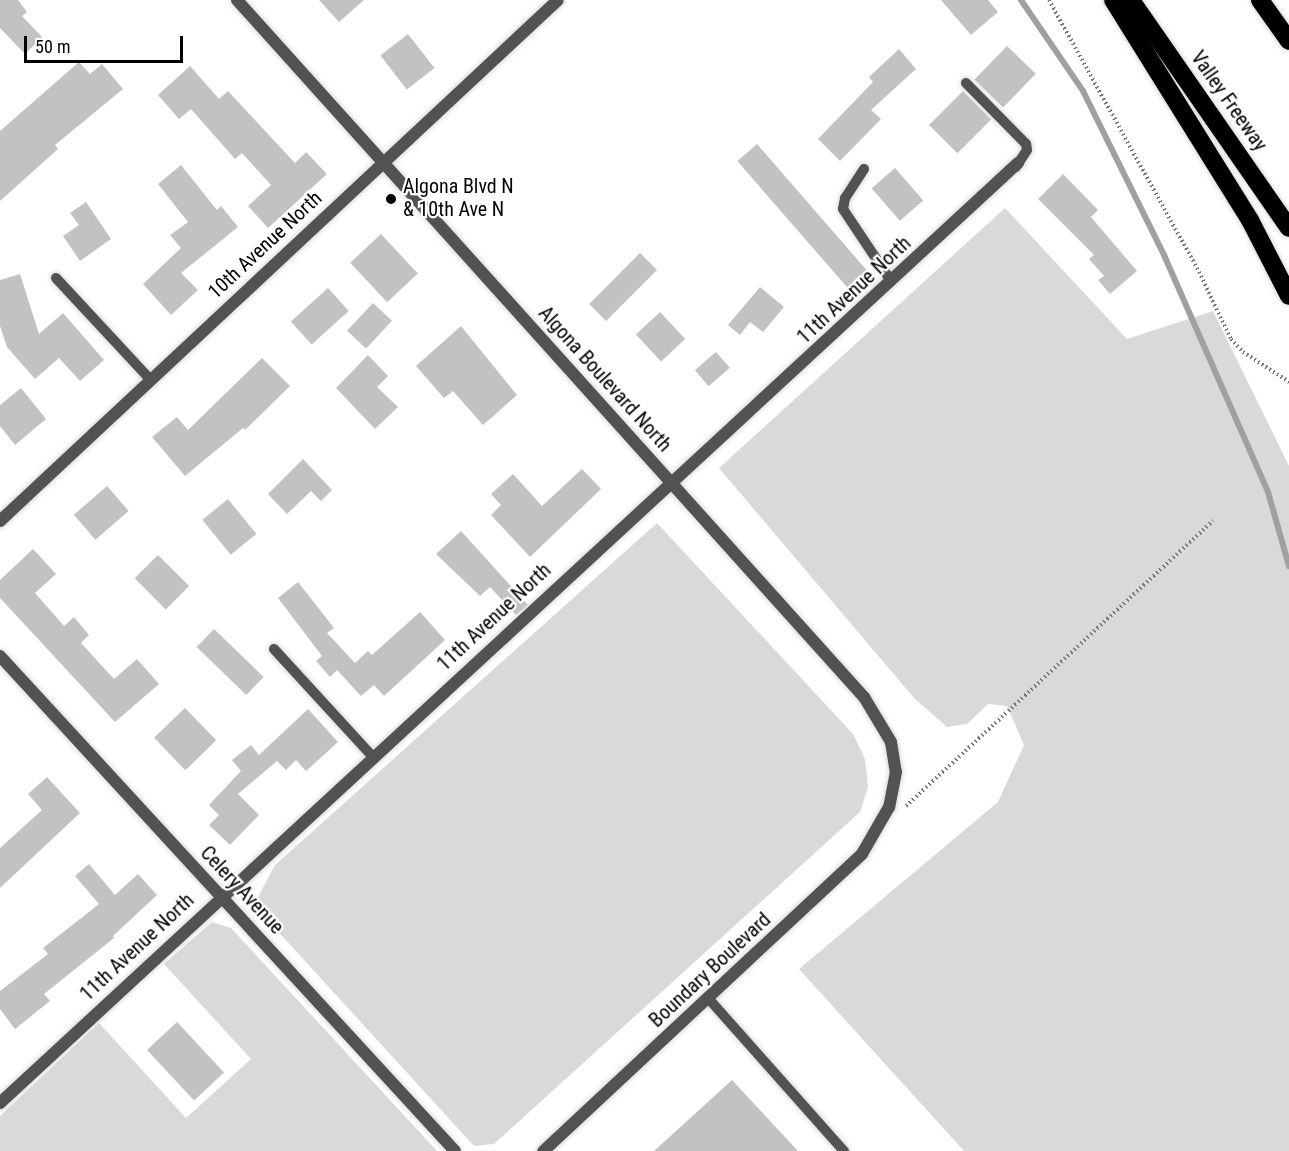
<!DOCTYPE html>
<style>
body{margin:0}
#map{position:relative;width:1289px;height:1151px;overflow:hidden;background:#fff;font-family:"Roboto Condensed",sans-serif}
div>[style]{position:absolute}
.green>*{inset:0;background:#d9d9d9}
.stream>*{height:6px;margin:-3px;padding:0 3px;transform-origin:3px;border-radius:3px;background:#a0a0a0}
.building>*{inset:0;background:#c2c2c2;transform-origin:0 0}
.path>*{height:4px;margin-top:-2px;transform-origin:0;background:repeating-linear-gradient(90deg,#747474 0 1.5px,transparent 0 4.5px)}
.roads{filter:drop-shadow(0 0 2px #dbdbdb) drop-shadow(0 0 2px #dbdbdb)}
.service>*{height:10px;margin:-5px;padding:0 5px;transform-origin:5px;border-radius:5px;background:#525252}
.minor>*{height:12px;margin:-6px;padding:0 6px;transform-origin:6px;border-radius:6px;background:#525252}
.tertiary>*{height:12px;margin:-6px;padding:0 6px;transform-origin:6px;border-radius:6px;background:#525252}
.motorway>*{height:18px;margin:-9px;padding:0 9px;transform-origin:9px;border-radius:9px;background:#000}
.dots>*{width:16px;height:16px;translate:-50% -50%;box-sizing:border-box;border:3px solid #fff;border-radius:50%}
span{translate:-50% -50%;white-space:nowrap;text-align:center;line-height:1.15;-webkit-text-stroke:4.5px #fff;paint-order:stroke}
.street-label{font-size:20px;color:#000}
.poi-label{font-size:20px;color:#000}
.left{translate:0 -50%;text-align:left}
.scale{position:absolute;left:24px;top:36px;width:159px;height:27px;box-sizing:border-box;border:3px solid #000;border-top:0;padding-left:8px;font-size:18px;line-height:21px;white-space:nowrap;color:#000;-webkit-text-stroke:4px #fff;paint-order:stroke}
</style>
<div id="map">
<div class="green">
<i style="clip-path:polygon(1005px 208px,1127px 339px,1213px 311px,1289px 466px,1289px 1151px,964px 1151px,799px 969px,998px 802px,1024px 745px,1007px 706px,988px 704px,967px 724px,947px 727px,914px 698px,719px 468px)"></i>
<i style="clip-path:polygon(657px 523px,853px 734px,865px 759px,868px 787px,860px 812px,494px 1144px,474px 1146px,263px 915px,258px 897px,275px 865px)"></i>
<i style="clip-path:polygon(212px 922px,231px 928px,437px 1151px,0 1151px,0 1116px,99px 1023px,186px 1118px,251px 1059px,164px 964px)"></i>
</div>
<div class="stream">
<i style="left:1021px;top:0;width:110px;rotate:55.7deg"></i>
<i style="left:1083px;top:91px;width:183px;rotate:63.7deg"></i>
<i style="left:1164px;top:255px;width:259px;rotate:66.3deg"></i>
<i style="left:1268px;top:492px;width:77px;rotate:74.2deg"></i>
</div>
<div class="building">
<i style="clip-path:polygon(0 0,18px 0,27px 12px,22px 16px,42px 37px,25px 54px,0 28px)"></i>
<i style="clip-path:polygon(319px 0,364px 0,339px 22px)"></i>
<i style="clip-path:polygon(941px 0,988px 0,998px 12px,971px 35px)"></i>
<i style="left:408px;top:34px;width:43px;height:35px;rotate:52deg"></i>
<i style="left:1007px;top:46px;width:40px;height:47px;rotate:44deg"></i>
<i style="clip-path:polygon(899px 49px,916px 69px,871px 110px,881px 119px,840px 161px,818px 139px,873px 82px,869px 77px)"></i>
<i style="clip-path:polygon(79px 62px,90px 74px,102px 64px,123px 89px,55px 145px,58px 149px,0 201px,0 131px)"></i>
<i style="clip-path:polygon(190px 66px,219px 99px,228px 91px,295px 163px,306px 152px,327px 174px,268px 228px,248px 206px,271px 185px,242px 153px,235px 159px,191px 109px,179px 119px,158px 95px)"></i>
<i style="left:963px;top:91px;width:40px;height:48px;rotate:45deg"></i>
<i style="left:757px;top:144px;width:172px;height:26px;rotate:49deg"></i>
<i style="clip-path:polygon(181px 165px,217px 210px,221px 206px,238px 227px,181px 273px,198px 290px,171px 315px,143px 284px,181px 248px,170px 235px,188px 222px,158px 184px)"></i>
<i style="left:895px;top:168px;width:43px;height:31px;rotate:49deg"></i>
<i style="clip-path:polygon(1063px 174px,1098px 210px,1091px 217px,1137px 271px,1110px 294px,1098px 280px,1104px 276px,1089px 259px,1094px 255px,1038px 199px)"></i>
<i style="clip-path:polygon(86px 202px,111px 239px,80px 261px,63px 236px,79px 225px,70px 213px)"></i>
<i style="left:381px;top:234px;width:54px;height:42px;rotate:47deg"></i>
<i style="left:640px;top:253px;width:24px;height:72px;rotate:45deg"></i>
<i style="clip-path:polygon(20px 274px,39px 334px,63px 313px,104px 360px,80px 381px,59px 358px,35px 379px,7px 347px,0 326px,0 280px)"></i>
<i style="clip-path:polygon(760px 287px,784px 307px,763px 332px,750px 322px,740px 335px,728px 325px)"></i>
<i style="left:328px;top:288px;width:31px;height:50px;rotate:48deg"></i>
<i style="left:373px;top:303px;width:26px;height:38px;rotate:43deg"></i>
<i style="left:660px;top:312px;width:37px;height:33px;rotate:47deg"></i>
<i style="clip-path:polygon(461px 326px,517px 395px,483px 425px,453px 391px,444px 398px,416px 366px)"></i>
<i style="left:716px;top:352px;width:21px;height:28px;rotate:49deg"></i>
<i style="clip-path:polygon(368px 355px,388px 376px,377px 387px,398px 407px,375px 429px,336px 388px)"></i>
<i style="clip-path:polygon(262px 358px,290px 386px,245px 430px,243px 428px,185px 476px,152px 437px,177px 417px,188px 430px)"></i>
<i style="clip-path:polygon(21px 388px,46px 419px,15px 445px,0 426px,0 405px)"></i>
<i style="clip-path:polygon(303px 459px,332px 490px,321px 501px,311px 491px,287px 514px,268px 494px)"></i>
<i style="clip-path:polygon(582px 469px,601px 489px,530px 557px,491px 515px,501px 505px,491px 494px,513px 474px,542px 506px)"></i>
<i style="left:107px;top:486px;width:33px;height:44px;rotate:49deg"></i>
<i style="left:228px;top:499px;width:45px;height:33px;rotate:51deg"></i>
<i style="clip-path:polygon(461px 531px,528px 605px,516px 615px,490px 587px,480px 596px,436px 554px)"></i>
<i style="clip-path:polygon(33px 549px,56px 574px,35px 593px,64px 626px,74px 617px,89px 635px,81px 643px,114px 679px,137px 659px,159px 684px,115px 722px,0 598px,0 580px)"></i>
<i style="left:158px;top:555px;width:44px;height:33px;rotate:45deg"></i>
<i style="clip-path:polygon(298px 582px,334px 628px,327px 633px,355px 663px,368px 651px,372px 655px,420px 612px,445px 640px,384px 696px,374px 685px,361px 696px,337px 670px,330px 677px,316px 661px,322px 656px,278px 598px)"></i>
<i style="left:214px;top:629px;width:69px;height:25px;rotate:44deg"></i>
<i style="left:185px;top:708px;width:45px;height:43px;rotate:46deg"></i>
<i style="clip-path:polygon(308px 709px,338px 742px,306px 771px,296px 760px,286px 770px,277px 761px,238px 794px,259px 815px,230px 845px,209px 825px,219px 815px,209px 805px,241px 771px,232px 760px,251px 745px,259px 755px)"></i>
<i style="clip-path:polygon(47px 777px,80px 813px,0 888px,0 848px,42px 810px,28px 794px)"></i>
<i style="clip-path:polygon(89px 864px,115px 895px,138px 874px,157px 895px,113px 936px,114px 938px,44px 994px,50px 1001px,15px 1029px,0 1009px,0 991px,48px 954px,43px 948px,99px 904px,75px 876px)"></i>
<i style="left:177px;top:1022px;width:69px;height:41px;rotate:47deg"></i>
<i style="clip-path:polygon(732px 1080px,798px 1151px,654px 1151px)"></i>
</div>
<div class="path">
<i style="left:1049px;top:0;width:311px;rotate:61.1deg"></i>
<i style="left:1199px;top:272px;width:74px;rotate:64.5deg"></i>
<i style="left:1231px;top:339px;width:18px;rotate:47deg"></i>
<i style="left:1243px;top:352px;width:55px;rotate:33.1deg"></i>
<i style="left:906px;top:806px;width:419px;rotate:-42.9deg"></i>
</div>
<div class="roads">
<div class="service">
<i style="left:966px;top:83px;width:86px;rotate:45.5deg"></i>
<i style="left:1026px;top:144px;width:6px;rotate:81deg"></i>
<i style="left:1027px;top:150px;width:20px;rotate:123deg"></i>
<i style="left:864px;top:169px;width:35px;rotate:123deg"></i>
<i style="left:845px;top:198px;width:11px;rotate:100deg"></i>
<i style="left:843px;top:209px;width:87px;rotate:56.3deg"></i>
<i style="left:56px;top:278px;width:138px;rotate:47.1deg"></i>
<i style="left:274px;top:649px;width:145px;rotate:47.5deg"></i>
<i style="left:708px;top:998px;width:205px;rotate:48.4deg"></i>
</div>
<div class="minor">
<i style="left:0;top:521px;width:763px;rotate:-43.04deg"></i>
<i style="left:0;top:656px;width:672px;rotate:47.41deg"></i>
<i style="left:0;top:1103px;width:1386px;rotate:-42.72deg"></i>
</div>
<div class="tertiary">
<i style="left:237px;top:0;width:938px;rotate:48.03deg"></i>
<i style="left:864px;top:697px;width:52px;rotate:59deg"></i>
<i style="left:891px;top:742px;width:30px;rotate:81deg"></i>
<i style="left:896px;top:772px;width:36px;rotate:101deg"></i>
<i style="left:889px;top:807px;width:54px;rotate:119.9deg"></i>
<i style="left:862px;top:854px;width:436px;rotate:137deg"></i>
</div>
<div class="motorway">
<i style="left:1113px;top:0;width:259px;rotate:58.1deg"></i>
<i style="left:1250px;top:220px;width:85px;rotate:62.8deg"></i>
<i style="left:1131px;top:0;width:277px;rotate:55.3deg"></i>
<i style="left:1260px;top:0;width:50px;rotate:54.7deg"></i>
</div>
</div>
<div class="dots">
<i style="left:391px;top:199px;background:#000"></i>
</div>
<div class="street-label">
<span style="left:1229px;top:101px;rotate:55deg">Valley Freeway</span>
<span style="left:265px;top:245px;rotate:-43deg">10th Avenue North</span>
<span style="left:854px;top:290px;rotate:-43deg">11th Avenue North</span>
<span style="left:605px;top:379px;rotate:48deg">Algona Boulevard North</span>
<span style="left:494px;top:617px;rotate:-43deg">11th Avenue North</span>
<span style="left:242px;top:890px;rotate:47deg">Celery Avenue</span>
<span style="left:137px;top:947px;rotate:-43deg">11th Avenue North</span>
<span style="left:710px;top:970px;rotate:-43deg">Boundary Boulevard</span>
</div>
<div class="poi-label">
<span class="left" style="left:403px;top:198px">Algona Blvd N<br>&amp; 10th Ave N</span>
</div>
<div class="scale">50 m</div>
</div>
